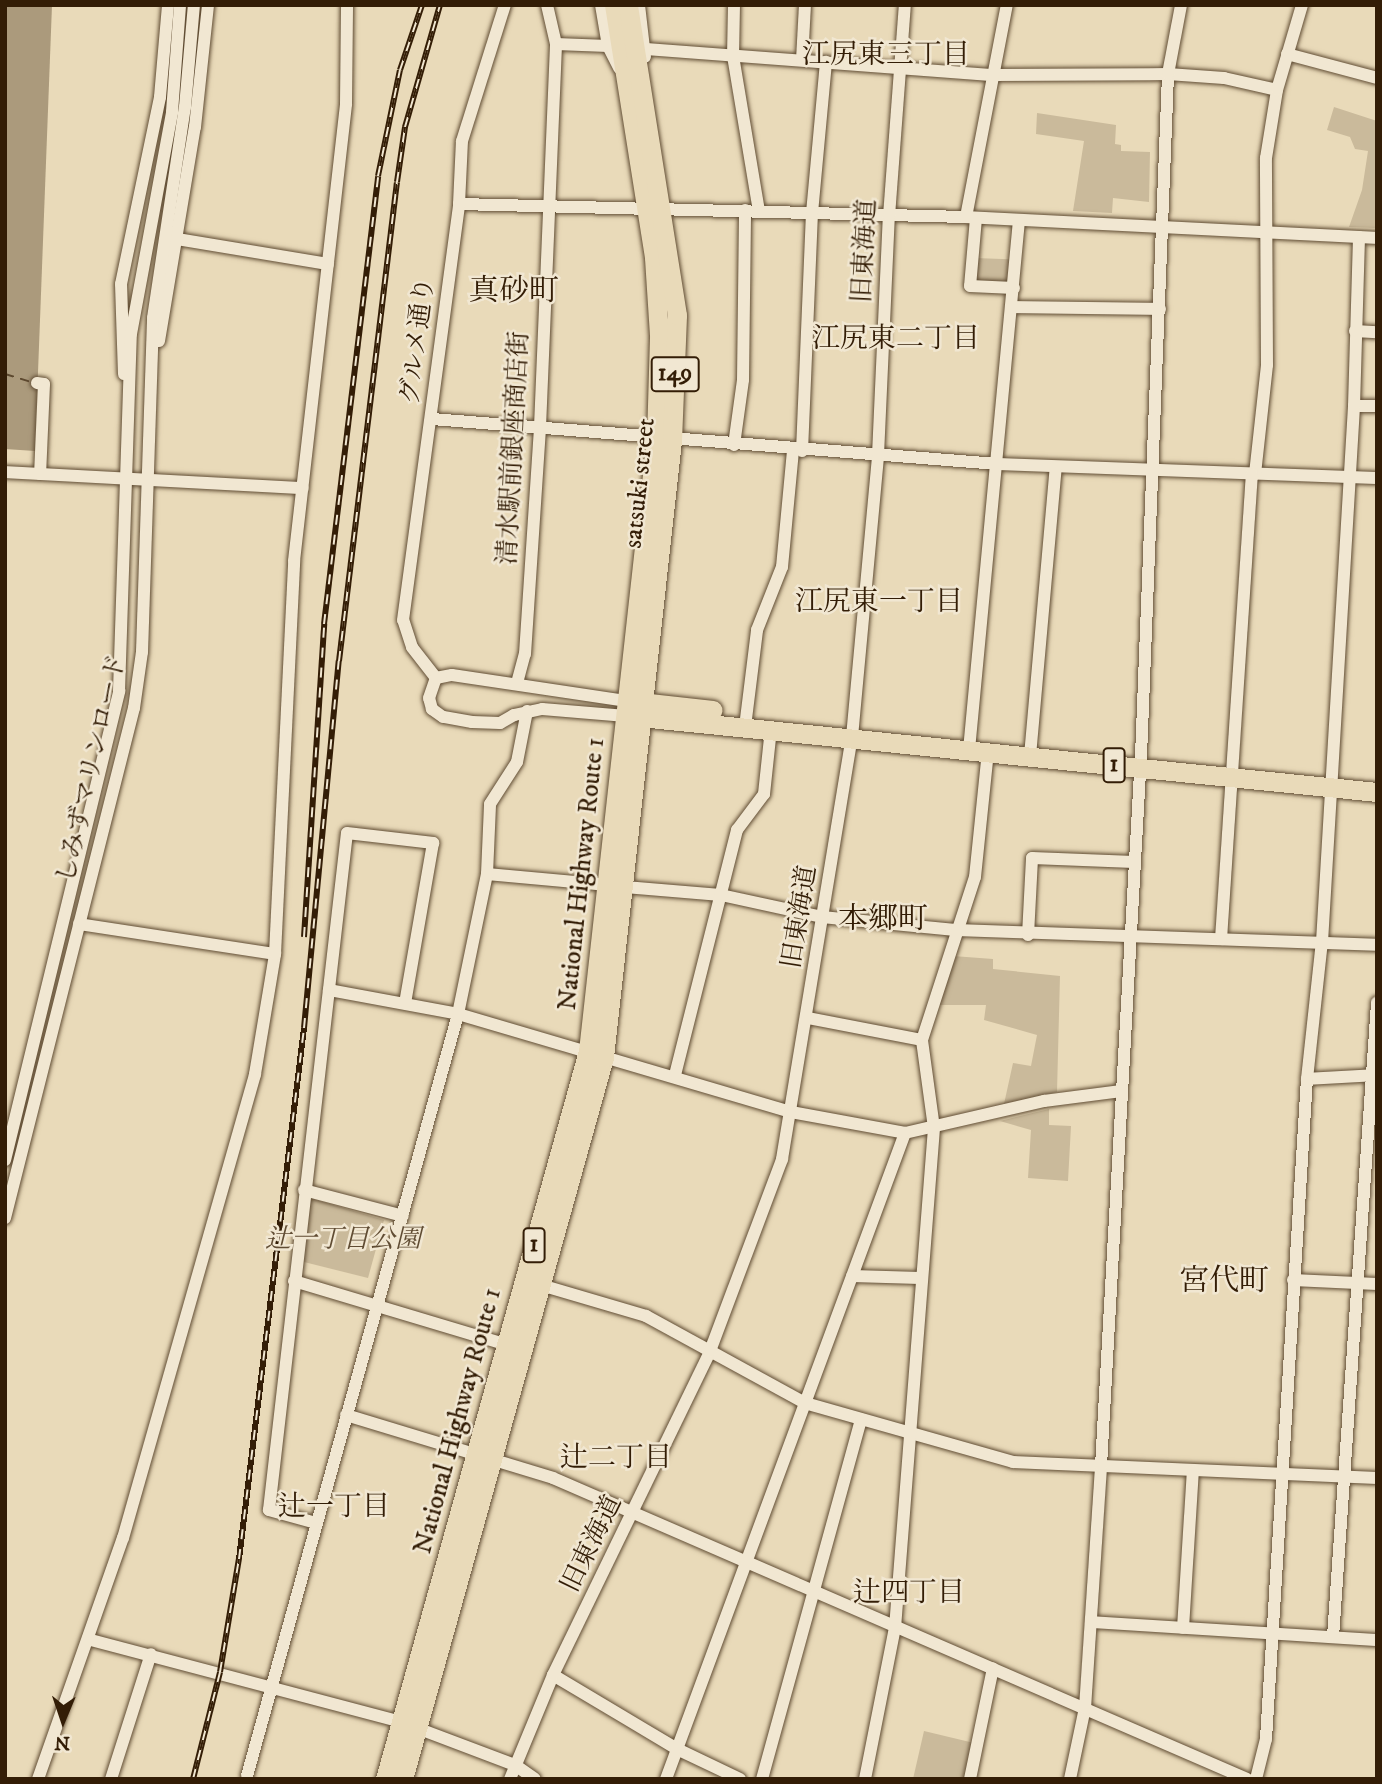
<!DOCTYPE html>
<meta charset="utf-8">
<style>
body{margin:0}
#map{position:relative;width:1382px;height:1784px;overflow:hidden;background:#e9dab9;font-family:"IM FELL DW Pica","Noto Serif JP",serif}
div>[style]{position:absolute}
.green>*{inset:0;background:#caba9b;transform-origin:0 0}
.water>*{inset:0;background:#ab9a7c}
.ferry>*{height:2px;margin-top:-1px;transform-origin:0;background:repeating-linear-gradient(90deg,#5d492f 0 9px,transparent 0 16px)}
.roads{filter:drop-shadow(0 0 2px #604c33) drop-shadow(0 0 2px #604c33)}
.minor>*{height:12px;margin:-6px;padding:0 6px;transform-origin:6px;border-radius:6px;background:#f1e7d2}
.highway>*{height:19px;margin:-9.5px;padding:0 9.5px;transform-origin:9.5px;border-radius:9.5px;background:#e9dab9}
.rail>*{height:6px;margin-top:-3px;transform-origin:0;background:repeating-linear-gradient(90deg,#f1e7d2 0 10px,#331d06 0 20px);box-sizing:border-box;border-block:2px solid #331d06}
span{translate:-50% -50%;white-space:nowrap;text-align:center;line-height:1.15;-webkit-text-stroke:5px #f1e7d2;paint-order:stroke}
.shield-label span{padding:2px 5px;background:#f1e7d2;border:2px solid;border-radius:5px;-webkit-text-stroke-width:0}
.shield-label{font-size:24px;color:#331d06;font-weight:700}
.street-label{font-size:26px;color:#331d06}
.park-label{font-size:26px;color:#604c33;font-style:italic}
.neighbourhood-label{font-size:28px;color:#331d06}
.quarter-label{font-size:30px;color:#331d06}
.frame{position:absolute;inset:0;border:7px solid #331d06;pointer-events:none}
.north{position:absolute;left:28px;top:1686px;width:70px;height:70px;-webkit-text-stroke:5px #f1e7d2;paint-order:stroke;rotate:182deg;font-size:19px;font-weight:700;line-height:28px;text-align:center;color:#331d06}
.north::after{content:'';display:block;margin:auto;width:24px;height:32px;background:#331d06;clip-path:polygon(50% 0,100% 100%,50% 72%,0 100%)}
</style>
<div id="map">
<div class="green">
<i style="clip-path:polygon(1334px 107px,1377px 121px,1377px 228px,1349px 227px,1362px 190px,1368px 151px,1355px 149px,1350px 137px,1327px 130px)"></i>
<i style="clip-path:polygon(1037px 113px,1116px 125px,1115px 144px,1121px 145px,1121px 151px,1150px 152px,1149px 202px,1113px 198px,1112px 213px,1073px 211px,1084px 141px,1036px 134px)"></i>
<i style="left:975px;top:258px;width:34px;height:24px;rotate:2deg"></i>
<i style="clip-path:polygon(953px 956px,993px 959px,993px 969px,1060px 976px,1057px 1092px,1004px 1104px,1013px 1063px,1031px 1066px,1037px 1035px,984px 1020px,986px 1005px,939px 1005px)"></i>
<i style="clip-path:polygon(1049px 1109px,1049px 1125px,1071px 1126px,1068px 1181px,1028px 1178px,1031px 1130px,1000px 1121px)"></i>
<i style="clip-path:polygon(313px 1199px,384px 1220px,368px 1278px,300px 1261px,306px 1203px)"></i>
<i style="clip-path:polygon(924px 1731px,974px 1743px,966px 1779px,913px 1779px)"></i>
</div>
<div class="water">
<i style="clip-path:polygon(5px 5px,52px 5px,35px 451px,5px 449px)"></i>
</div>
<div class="ferry">
<i style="left:5px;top:374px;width:27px;rotate:17deg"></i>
</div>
<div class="roads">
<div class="minor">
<i style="left:601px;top:5px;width:42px;rotate:80.3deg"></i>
<i style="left:608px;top:46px;width:25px;rotate:63deg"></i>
<i style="left:639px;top:5px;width:52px;rotate:83.4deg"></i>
<i style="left:734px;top:5px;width:51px;rotate:91.1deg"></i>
<i style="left:733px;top:56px;width:157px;rotate:80.5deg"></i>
<i style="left:556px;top:44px;width:52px;rotate:2.2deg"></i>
<i style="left:646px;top:49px;width:349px;rotate:4.3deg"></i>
<i style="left:994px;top:75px;width:174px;rotate:-0.3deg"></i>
<i style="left:1168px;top:74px;width:56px;rotate:4.1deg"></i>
<i style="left:1224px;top:78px;width:54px;rotate:12.8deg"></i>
<i style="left:1287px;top:54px;width:93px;rotate:14.9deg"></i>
<i style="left:802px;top:60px;width:55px;rotate:-86.9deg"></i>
<i style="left:459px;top:204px;width:507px;rotate:1.47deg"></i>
<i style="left:966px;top:217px;width:412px;rotate:2.9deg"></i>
<i style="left:966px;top:217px;width:216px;rotate:-79.1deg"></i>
<i style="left:976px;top:218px;width:68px;rotate:95deg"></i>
<i style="left:970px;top:286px;width:44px;rotate:2.6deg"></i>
<i style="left:177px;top:239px;width:153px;rotate:9.4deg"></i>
<i style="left:1014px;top:307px;width:146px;rotate:0.8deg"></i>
<i style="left:1355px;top:331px;width:22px;rotate:3deg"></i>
<i style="left:159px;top:341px;width:217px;rotate:-80.5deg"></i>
<i style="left:195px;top:127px;width:123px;rotate:-83.9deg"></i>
<i style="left:124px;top:374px;width:90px;rotate:-91.9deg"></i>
<i style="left:121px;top:284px;width:191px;rotate:-78.2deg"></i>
<i style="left:160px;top:97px;width:92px;rotate:-85deg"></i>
<i style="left:37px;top:383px;width:7px;rotate:8deg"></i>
<i style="left:44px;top:384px;width:90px;rotate:92.5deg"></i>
<i style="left:1354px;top:406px;width:23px"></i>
<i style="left:432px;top:419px;width:567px;rotate:4.55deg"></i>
<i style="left:997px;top:464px;width:380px;rotate:2.1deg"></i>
<i style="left:734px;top:445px;width:66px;rotate:-82.1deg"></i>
<i style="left:743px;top:380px;width:170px;rotate:-89.3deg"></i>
<i style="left:802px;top:451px;width:238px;rotate:-87.6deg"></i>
<i style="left:812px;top:213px;width:152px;rotate:-84.7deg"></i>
<i style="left:5px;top:472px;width:298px;rotate:3.1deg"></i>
<i style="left:1255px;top:474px;width:110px;rotate:-83.7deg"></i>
<i style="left:1267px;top:365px;width:207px;rotate:-90.3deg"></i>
<i style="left:1266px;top:158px;width:69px;rotate:-80.8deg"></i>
<i style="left:1277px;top:90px;width:89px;rotate:-73.6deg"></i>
<i style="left:436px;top:678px;width:39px;rotate:-128deg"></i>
<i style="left:412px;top:647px;width:28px;rotate:-108deg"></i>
<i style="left:403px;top:620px;width:420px;rotate:-82.3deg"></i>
<i style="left:459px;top:204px;width:63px;rotate:-87.3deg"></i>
<i style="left:462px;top:141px;width:143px;rotate:-72.5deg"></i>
<i style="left:517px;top:683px;width:30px;rotate:-75deg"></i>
<i style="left:525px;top:654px;width:227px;rotate:-86.2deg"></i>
<i style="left:540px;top:427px;width:383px;rotate:-87.6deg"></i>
<i style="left:556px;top:44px;width:40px;rotate:-103deg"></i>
<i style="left:626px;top:716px;width:84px;rotate:-175.2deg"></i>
<i style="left:542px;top:709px;width:29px;rotate:168deg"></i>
<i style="left:514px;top:715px;width:16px;rotate:150deg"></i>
<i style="left:500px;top:723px;width:28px;rotate:-178deg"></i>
<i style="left:472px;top:722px;width:29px;rotate:-170deg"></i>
<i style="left:443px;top:717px;width:14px;rotate:-144deg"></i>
<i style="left:432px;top:709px;width:11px;rotate:-105deg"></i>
<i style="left:429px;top:698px;width:21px;rotate:-71deg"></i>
<i style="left:436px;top:678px;width:16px;rotate:-11deg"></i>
<i style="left:452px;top:675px;width:177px;rotate:8.5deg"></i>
<i style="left:745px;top:727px;width:98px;rotate:-82.9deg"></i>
<i style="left:757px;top:630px;width:68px;rotate:-68.4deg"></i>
<i style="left:782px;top:567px;width:118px;rotate:-84.6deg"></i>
<i style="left:969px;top:750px;width:532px;rotate:-84.61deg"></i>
<i style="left:1030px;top:756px;width:290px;rotate:-84.9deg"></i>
<i style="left:487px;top:874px;width:121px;rotate:5.2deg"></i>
<i style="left:625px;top:887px;width:96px;rotate:4.8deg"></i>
<i style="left:721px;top:895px;width:103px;rotate:12.3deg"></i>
<i style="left:822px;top:917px;width:134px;rotate:5.6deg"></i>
<i style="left:955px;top:930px;width:422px;rotate:2deg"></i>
<i style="left:79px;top:924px;width:198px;rotate:8.7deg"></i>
<i style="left:1028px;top:935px;width:77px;rotate:-87deg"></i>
<i style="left:1032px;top:858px;width:102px;rotate:2.2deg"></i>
<i style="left:1221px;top:939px;width:466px;rotate:-86.2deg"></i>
<i style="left:329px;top:990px;width:131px;rotate:10.5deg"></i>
<i style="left:458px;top:1014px;width:347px;rotate:16.4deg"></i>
<i style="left:791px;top:1112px;width:116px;rotate:10.4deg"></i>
<i style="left:905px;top:1133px;width:143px;rotate:-13deg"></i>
<i style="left:1044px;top:1101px;width:78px;rotate:-7.4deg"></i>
<i style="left:808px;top:1018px;width:116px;rotate:10.9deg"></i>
<i style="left:675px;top:1075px;width:253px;rotate:-75.8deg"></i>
<i style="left:737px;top:830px;width:45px;rotate:-53.1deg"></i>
<i style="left:764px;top:794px;width:65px;rotate:-83.9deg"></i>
<i style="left:1307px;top:1079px;width:69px;rotate:-3.3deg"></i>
<i style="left:5px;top:1160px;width:483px;rotate:-76.3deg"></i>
<i style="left:119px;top:691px;width:357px;rotate:-88.1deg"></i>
<i style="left:131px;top:334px;width:226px;rotate:-79.5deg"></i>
<i style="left:172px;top:112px;width:107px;rotate:-85.7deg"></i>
<i style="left:304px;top:1190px;width:102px;rotate:14.7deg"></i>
<i style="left:5px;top:1218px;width:526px;rotate:-75.81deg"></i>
<i style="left:134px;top:708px;width:57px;rotate:-81.9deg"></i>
<i style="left:142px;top:652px;width:334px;rotate:-88.1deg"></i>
<i style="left:153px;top:318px;width:213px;rotate:-81.4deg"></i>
<i style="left:185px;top:107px;width:102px;rotate:-85deg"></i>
<i style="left:852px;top:1276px;width:68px;rotate:1.7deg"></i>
<i style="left:1293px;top:1280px;width:84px;rotate:2.7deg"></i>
<i style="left:294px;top:1281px;width:223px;rotate:16.7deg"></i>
<i style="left:534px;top:1283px;width:117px;rotate:16.4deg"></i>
<i style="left:646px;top:1316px;width:181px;rotate:28.7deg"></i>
<i style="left:805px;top:1403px;width:216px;rotate:15.8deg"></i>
<i style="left:1013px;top:1462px;width:364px;rotate:2.5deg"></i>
<i style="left:346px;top:1415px;width:216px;rotate:16.9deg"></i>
<i style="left:553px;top:1478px;width:756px;rotate:23.45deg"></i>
<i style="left:316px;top:1523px;width:49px;rotate:-164.5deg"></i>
<i style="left:269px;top:1510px;width:681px;rotate:-83.43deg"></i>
<i style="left:347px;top:833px;width:87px;rotate:6.6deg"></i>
<i style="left:433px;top:843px;width:162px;rotate:99.9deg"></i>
<i style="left:1091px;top:1622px;width:287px;rotate:3.6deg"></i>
<i style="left:1183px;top:1628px;width:157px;rotate:-86.4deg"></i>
<i style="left:1333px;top:1637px;width:636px;rotate:-86.03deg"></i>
<i style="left:91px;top:1640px;width:321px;rotate:14.8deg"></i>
<i style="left:401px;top:1722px;width:122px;rotate:20.7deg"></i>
<i style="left:515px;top:1765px;width:24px;rotate:35deg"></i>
<i style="left:553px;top:1675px;width:144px;rotate:30.8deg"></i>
<i style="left:677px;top:1749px;width:70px;rotate:25.5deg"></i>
<i style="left:247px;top:1776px;width:791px;rotate:-74.52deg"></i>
<i style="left:458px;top:1014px;width:143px;rotate:-78.3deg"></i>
<i style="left:487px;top:874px;width:70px;rotate:-87.5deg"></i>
<i style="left:490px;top:804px;width:50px;rotate:-57.3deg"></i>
<i style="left:517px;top:762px;width:52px;rotate:-78.9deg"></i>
<i style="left:38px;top:1779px;width:256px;rotate:-70.6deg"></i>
<i style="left:123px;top:1538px;width:482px;rotate:-74.1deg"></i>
<i style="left:255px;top:1074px;width:122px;rotate:-80.5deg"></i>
<i style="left:275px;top:954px;width:393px;rotate:-87.2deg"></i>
<i style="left:294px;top:561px;width:460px;rotate:-83.5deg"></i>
<i style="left:346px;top:104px;width:99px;rotate:-89.4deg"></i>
<i style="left:111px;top:1779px;width:131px;rotate:-72.3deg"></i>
<i style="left:510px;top:1779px;width:113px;rotate:-67.5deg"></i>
<i style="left:553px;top:1675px;width:360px;rotate:-64.1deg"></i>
<i style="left:710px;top:1351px;width:205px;rotate:-69.4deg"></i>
<i style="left:782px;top:1159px;width:428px;rotate:-80.6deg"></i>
<i style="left:852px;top:737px;width:283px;rotate:-84.7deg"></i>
<i style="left:878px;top:455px;width:239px;rotate:-87.4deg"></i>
<i style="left:889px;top:216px;width:212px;rotate:-85.7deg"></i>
<i style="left:666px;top:1779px;width:689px;rotate:-69.7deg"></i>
<i style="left:762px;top:1779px;width:373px;rotate:-74.6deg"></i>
<i style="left:865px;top:1779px;width:154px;rotate:-78.8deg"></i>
<i style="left:895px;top:1628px;width:502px;rotate:-85.54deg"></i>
<i style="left:934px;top:1128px;width:89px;rotate:-97.8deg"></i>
<i style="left:922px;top:1040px;width:171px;rotate:-72deg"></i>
<i style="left:975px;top:877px;width:126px;rotate:-84.1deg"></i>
<i style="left:970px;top:1779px;width:113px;rotate:-78.3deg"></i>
<i style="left:1070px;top:1779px;width:73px;rotate:-78.1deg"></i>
<i style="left:1085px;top:1708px;width:243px;rotate:-86.2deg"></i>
<i style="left:1101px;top:1466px;width:711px;rotate:-86.78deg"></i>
<i style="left:1141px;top:756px;width:683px;rotate:-87.73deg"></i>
<i style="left:1168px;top:74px;width:70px;rotate:-79.3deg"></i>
<i style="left:1256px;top:1779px;width:41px;rotate:-76deg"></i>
<i style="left:1266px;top:1739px;width:661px;rotate:-86.45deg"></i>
<i style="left:1307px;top:1079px;width:138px;rotate:-83.8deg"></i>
<i style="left:1322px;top:942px;width:537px;rotate:-86.58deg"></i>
<i style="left:1354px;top:406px;width:169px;rotate:-88.3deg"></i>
</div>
<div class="highway">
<i style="left:631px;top:701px;width:82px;rotate:6.3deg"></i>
<i style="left:630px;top:716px;width:751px;rotate:5.81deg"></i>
<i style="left:385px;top:1779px;width:756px;rotate:-74.42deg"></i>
<i style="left:588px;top:1051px;width:616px;rotate:-83.66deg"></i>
<i style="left:656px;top:439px;width:104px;rotate:-88.3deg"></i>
<i style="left:659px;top:335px;width:78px;rotate:-93.7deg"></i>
<i style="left:654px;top:257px;width:255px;rotate:-99deg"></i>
<i style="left:403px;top:1779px;width:749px;rotate:-74.44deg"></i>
<i style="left:604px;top:1057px;width:621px;rotate:-83.71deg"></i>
<i style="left:672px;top:440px;width:125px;rotate:-87.7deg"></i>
<i style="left:677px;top:315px;width:314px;rotate:-99deg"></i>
</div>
</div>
<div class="rail">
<i style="left:304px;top:937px;width:314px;rotate:-86.3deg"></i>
<i style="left:324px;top:624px;width:451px;rotate:-83.1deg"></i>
<i style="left:378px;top:176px;width:108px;rotate:-78.3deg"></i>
<i style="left:400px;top:70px;width:69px;rotate:-71.3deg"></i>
<i style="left:193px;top:1779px;width:110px;rotate:-75.8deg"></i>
<i style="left:220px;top:1672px;width:115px;rotate:-80.5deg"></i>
<i style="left:239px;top:1559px;width:535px;rotate:-83.02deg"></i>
<i style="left:304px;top:1028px;width:369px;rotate:-84.6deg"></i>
<i style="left:339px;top:661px;width:482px;rotate:-83.1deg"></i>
<i style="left:397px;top:182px;width:56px;rotate:-81.7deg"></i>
<i style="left:405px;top:127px;width:127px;rotate:-74deg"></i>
</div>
<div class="shield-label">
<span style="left:675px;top:374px">149</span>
<span style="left:1114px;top:765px">1</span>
<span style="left:534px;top:1245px">1</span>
</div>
<div class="street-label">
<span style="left:865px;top:251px;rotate:-87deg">旧東海道</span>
<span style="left:418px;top:341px;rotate:-83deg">グルメ通り</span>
<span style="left:514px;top:448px;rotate:-87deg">清水駅前銀座商店街</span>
<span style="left:640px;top:483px;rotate:-84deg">satsuki street</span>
<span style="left:92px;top:769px;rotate:-77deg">しみずマリンロード</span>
<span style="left:582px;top:874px;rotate:-84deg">National Highway Route 1</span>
<span style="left:800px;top:917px;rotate:-81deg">旧東海道</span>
<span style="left:458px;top:1421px;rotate:-75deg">National Highway Route 1</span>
<span style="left:592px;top:1544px;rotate:-64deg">旧東海道</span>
</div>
<div class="park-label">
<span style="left:343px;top:1240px">辻一丁目公園</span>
</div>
<div class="neighbourhood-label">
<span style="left:886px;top:55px">江尻東三丁目</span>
<span style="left:896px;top:339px">江尻東二丁目</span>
<span style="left:879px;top:602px">江尻東一丁目</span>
<span style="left:616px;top:1458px">辻二丁目</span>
<span style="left:334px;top:1507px">辻一丁目</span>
<span style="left:909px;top:1593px">辻四丁目</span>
</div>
<div class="quarter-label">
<span style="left:514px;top:292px">真砂町</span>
<span style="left:883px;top:920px">本郷町</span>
<span style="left:1224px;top:1282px">宮代町</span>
</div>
<div class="frame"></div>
<div class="north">N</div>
</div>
